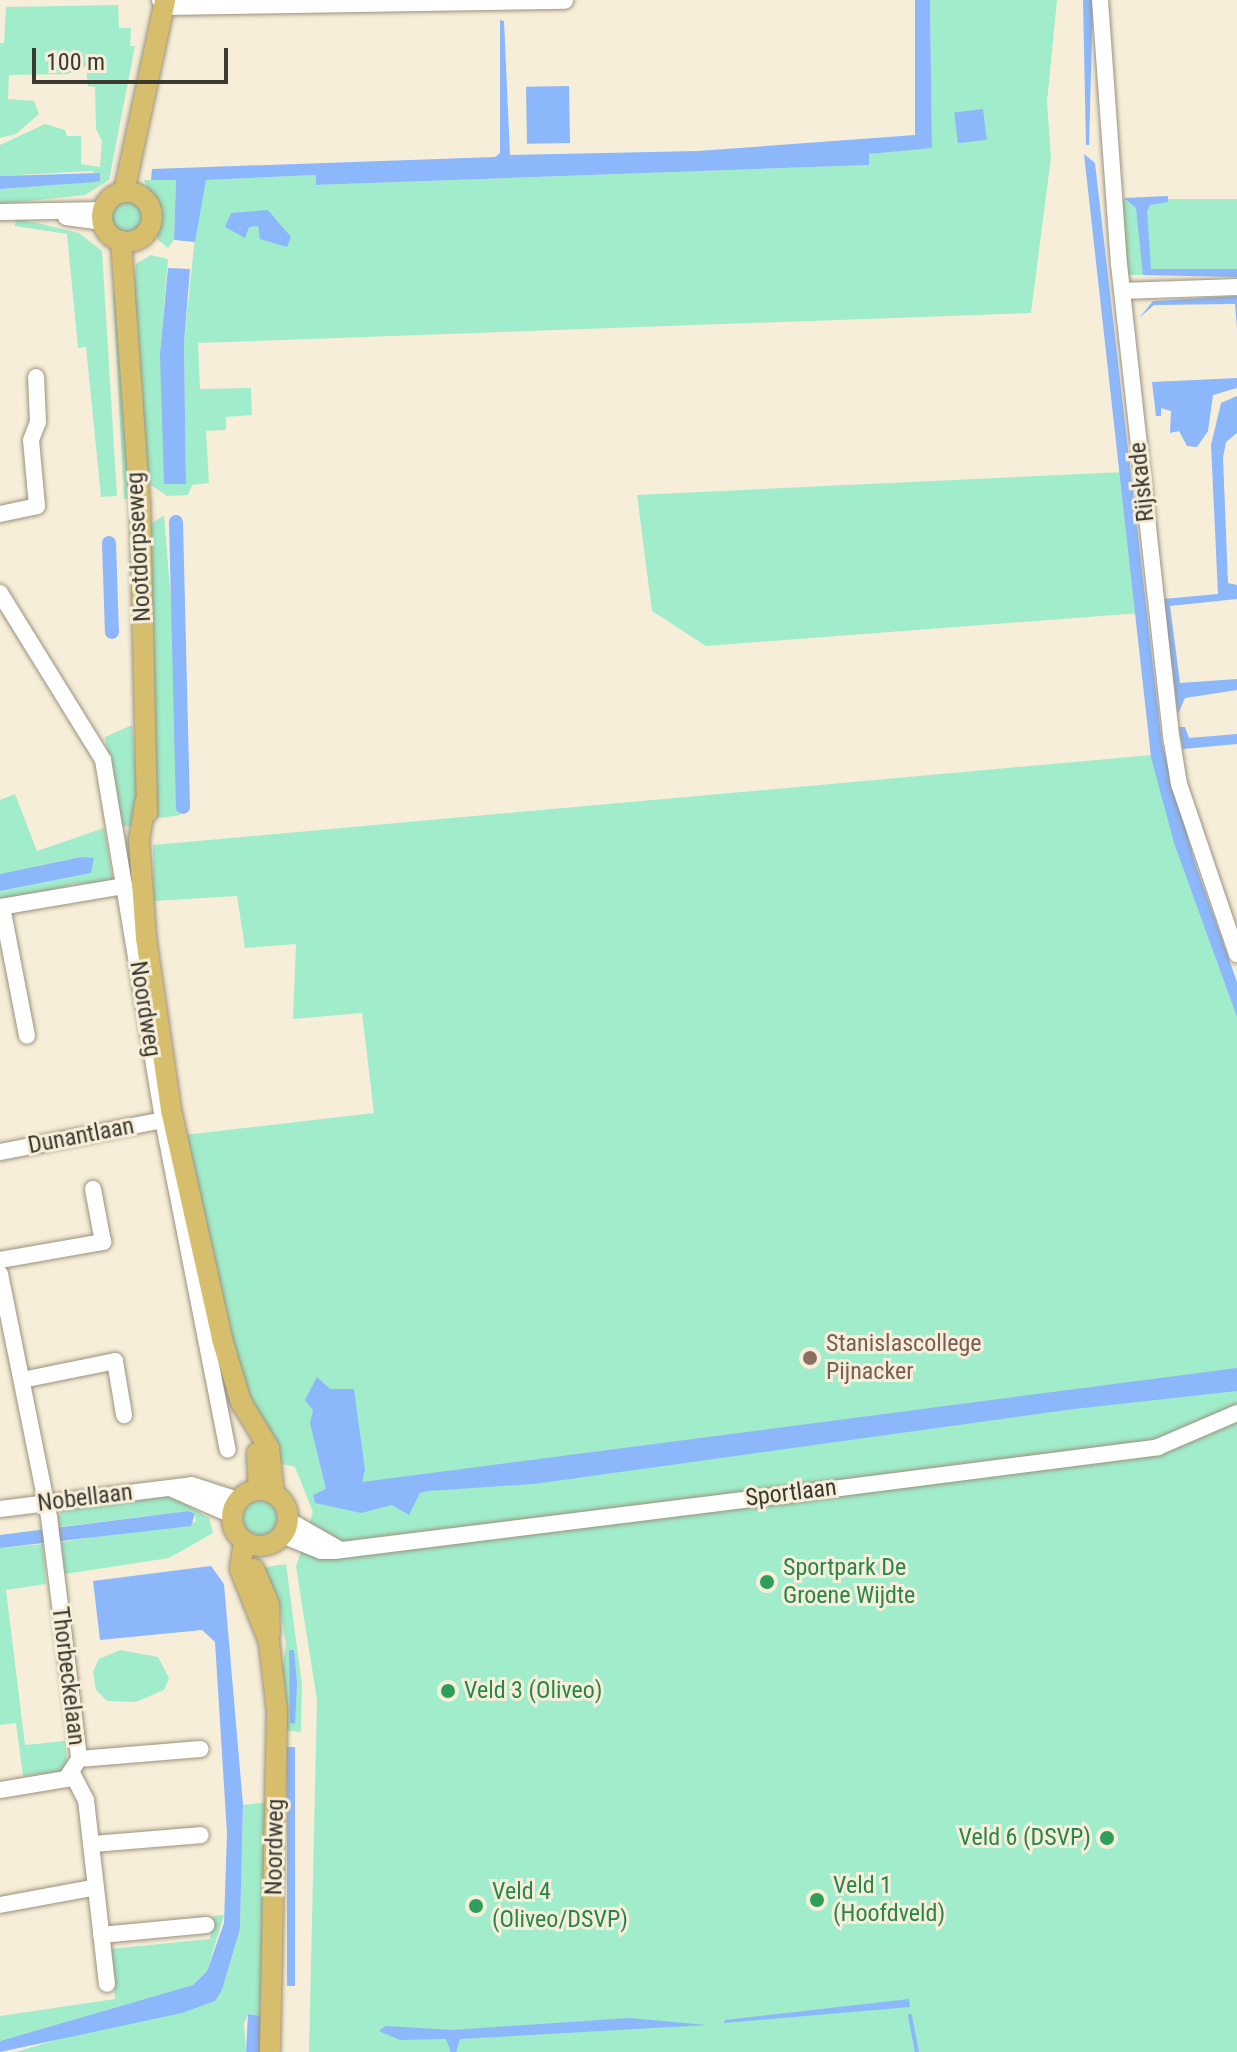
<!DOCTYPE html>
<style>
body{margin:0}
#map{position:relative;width:1237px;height:2052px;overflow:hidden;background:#f7eed9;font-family:"Roboto Condensed",sans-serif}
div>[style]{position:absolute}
.green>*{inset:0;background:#a1ecca;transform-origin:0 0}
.round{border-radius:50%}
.water>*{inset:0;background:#8cb7fa;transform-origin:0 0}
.stream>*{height:4px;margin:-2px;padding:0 2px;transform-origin:2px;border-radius:2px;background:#8cb7fa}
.canal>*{height:14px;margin:-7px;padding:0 7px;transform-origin:7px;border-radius:7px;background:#8cb7fa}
.roads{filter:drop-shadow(0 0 2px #9a917e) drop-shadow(0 0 2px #9a917e)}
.minor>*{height:16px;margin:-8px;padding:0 8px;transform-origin:8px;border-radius:8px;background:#fff}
.major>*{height:20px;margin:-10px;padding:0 10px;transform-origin:10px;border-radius:10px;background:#d7be6c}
.major>.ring{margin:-10px;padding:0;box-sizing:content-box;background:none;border:20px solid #d7be6c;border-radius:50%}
.dots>*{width:22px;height:22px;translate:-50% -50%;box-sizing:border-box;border:4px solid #f7eed9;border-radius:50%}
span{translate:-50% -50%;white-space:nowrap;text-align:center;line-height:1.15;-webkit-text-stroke:6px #f7eed9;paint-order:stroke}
.street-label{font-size:24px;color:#3c3931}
.education-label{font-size:24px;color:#785e54}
.left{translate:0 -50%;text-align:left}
.leisure-label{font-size:24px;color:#27864d}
.right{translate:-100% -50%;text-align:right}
.scale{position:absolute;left:32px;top:48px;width:196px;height:36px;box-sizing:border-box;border:4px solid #3c3931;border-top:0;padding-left:10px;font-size:24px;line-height:28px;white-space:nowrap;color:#3c3931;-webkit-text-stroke:6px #f7eed9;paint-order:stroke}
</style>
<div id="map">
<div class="green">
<i style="clip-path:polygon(930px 0,1057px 0,1047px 102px,1051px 157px,1031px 313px,198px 343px,200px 389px,251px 388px,252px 415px,226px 417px,226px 430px,206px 431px,209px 483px,192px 485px,188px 495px,167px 496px,145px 481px,132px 311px,136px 264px,151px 255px,168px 259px,160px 352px,186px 483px,184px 343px,198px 207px,206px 180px,316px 175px,317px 185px,868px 165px,869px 154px,932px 147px)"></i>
<i style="clip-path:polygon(118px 5px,119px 28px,131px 28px,130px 46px,135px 46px,109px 180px,85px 195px,0 204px,0 189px,100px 181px,92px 171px,0 176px,0 145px,45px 124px,65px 130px,67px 136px,81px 136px,81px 164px,100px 167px,102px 141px,96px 129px,95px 87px,88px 86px,86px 66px,68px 74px,9px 75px,8px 99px,34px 101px,39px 114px,16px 134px,0 138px,0 43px,4px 43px,6px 7px)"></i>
<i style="clip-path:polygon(144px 180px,176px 180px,174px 240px,168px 248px,157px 239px,157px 214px)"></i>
<i style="left:1237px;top:199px;width:76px;height:115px;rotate:90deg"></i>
<i class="round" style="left:112px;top:202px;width:30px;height:30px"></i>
<i style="clip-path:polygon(16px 218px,79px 233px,102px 251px,117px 496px,101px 497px,86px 347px,78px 348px,67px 234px,15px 226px)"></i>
<i style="clip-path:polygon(113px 292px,119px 292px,134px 499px,124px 499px)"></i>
<i style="clip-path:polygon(1124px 472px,1141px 613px,706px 646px,652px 611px,637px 495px)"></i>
<i style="clip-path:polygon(164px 515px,178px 687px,180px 815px,153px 819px,147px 527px)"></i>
<i style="clip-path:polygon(132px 725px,138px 800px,135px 827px,120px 826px,105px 737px)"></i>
<i style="clip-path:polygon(1152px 755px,1237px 1015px,1237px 2052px,309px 2052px,317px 1700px,296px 1567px,313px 1512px,295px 1467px,279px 1463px,241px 1388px,184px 1135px,374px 1113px,362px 1013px,293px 1019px,296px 944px,245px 948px,237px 896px,153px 901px,153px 845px)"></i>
<i style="clip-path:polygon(15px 794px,37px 851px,104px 828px,113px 882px,74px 884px,0 903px,0 891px,91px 873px,81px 857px,0 874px,0 800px)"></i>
<i style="clip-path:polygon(172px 1496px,209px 1518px,213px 1533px,169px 1558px,65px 1574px,61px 1542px,196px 1522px,195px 1514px,188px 1511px,59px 1527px,58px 1516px,66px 1508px)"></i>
<i class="round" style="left:243px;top:1501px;width:34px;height:34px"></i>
<i style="clip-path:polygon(43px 1544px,46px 1584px,6px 1590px,25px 1745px,65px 1741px,68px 1771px,23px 1776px,16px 1723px,0 1725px,0 1548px)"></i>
<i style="clip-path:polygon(286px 1564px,302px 1685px,301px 1732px,284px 1730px,281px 1677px,286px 1645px,279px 1602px,274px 1601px,260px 1568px)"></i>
<i style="clip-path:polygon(120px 1650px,158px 1657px,169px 1678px,164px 1690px,136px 1702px,107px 1701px,96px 1690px,93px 1672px,99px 1659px)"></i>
<i style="clip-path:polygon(269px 1802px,261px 2016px,248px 2014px,244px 2023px,246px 2052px,16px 2052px,222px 1990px,240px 1929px,243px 1805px)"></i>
<i style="clip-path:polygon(224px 1915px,207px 1971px,193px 1985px,0 2041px,0 2016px,115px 1999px,110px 1949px,210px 1939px,213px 1916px)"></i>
</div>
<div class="water">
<i style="clip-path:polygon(915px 0,930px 0,932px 148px,869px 154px,869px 165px,316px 185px,316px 175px,206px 180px,195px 242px,174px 240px,176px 180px,151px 180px,152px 169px,495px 157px,500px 153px,500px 20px,504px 21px,510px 155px,698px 151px,915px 135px)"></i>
<i style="clip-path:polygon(1083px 0,1093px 0,1089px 145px,1086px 145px)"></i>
<i style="left:569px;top:86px;width:57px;height:43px;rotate:89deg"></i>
<i style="left:983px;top:109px;width:31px;height:29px;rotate:83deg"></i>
<i style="clip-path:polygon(1084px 154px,1095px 163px,1162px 744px,1196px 866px,1237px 982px,1237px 1017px,1174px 843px,1151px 757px)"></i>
<i style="clip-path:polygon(100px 173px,100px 181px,95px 182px,0 189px,0 176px)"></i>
<i style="clip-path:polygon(1168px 196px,1168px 202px,1150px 205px,1147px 211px,1151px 269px,1237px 269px,1237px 277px,1143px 275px,1136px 208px,1124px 198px)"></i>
<i style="clip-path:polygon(268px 210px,291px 237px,287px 247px,260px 239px,258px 226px,249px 227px,245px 238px,225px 227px,231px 213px)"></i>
<i style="clip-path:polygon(168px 268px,190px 269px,184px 343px,186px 484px,164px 484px,160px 353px)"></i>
<i style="clip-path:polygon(1237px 296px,1237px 329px,1235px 304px,1154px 305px,1139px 318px,1153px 301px)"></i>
<i style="clip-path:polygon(1237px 378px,1237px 388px,1213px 395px,1208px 431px,1197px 447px,1187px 446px,1179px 431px,1170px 433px,1171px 411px,1161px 408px,1161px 416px,1156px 416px,1152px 382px)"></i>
<i style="clip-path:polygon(1237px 396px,1237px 433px,1226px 442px,1223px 458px,1228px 583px,1237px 585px,1237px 599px,1170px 606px,1180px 683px,1237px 679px,1237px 690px,1185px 698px,1178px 714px,1163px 599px,1218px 594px,1211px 445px,1221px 403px)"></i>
<i style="clip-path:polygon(1179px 727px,1185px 727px,1189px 738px,1237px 734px,1237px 744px,1183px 749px)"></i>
<i style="clip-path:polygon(81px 857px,94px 858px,91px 873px,0 891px,0 874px)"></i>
<i style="clip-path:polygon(1237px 1368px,1237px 1391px,1074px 1409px,534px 1484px,428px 1491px,420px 1493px,409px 1515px,392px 1505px,361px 1513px,315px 1503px,313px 1495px,326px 1489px,310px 1423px,313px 1410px,305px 1400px,317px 1377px,330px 1389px,354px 1389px,365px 1470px,362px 1482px)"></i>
<i style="clip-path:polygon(188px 1511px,195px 1514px,191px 1526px,0 1548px,0 1535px)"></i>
<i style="clip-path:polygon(211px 1566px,224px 1584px,243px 1805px,240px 1929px,222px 1990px,215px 2001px,182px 2013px,0 2052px,0 2041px,193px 1985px,207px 1971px,224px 1923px,227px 1833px,215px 1642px,202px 1630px,100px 1640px,93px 1581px)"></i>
<i style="clip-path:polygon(289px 1650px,294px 1650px,297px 1683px,295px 1724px,290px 1723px)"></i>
<i style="left:287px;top:1747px;width:8px;height:239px"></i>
<i style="clip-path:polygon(909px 1999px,910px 2007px,724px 2023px,725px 2020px)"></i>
<i style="clip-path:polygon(248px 2014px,261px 2016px,261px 2052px,246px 2052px)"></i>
<i style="clip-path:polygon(629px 2018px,707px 2025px,460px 2039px,456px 2052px,451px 2052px,446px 2039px,400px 2040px,379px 2031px,386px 2026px,452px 2030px)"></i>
</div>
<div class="stream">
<i style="left:910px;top:2016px;width:37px;rotate:79deg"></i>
</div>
<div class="canal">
<i style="left:176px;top:522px;width:285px;rotate:88.6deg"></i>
<i style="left:109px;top:543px;width:89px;rotate:88.1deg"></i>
</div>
<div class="roads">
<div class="minor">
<i style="left:160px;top:0;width:9px;rotate:54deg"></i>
<i style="left:165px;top:7px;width:400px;rotate:-0.9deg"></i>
<i style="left:1100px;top:0;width:265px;rotate:85.9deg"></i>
<i style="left:1119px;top:264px;width:480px;rotate:83.7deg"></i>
<i style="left:1172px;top:741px;width:44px;rotate:80.8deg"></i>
<i style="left:1179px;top:784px;width:180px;rotate:71.2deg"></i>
<i style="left:0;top:212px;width:104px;rotate:-1.1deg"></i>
<i style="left:66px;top:217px;width:37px;rotate:8deg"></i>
<i style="left:1122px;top:291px;width:115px;rotate:-2deg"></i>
<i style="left:0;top:514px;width:38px;rotate:-12deg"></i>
<i style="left:37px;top:506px;width:66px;rotate:-95.2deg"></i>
<i style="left:31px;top:440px;width:19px;rotate:-69deg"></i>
<i style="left:38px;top:422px;width:45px;rotate:-92.5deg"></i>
<i style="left:0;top:593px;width:196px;rotate:58.3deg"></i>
<i style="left:103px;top:760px;width:365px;rotate:80.5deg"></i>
<i style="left:163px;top:1120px;width:336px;rotate:78.9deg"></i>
<i style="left:0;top:907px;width:126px;rotate:-9.6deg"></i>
<i style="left:2px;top:907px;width:131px;rotate:79deg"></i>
<i style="left:0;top:1152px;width:166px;rotate:-11.1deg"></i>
<i style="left:0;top:1260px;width:105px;rotate:-9.9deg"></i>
<i style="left:103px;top:1242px;width:54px;rotate:-100.7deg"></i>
<i style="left:0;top:1274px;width:248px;rotate:78.6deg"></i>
<i style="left:49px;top:1517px;width:244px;rotate:82.9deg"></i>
<i style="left:79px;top:1759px;width:24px;rotate:123deg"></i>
<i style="left:66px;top:1779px;width:67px;rotate:170.5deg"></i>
<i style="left:22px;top:1380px;width:95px;rotate:-11.5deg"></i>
<i style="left:115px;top:1361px;width:55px;rotate:80.5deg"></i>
<i style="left:172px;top:1489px;width:65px;rotate:23.4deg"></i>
<i style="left:0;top:1509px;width:193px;rotate:-7.1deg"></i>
<i style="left:192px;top:1485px;width:48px;rotate:18.1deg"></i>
<i style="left:288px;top:1520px;width:59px;rotate:29.6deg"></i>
<i style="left:282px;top:1535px;width:42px;rotate:22.3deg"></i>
<i style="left:321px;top:1551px;width:13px"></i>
<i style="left:334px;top:1551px;width:447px;rotate:-7.1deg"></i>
<i style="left:778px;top:1496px;width:383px;rotate:-7.3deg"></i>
<i style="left:1158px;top:1447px;width:86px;rotate:-23.3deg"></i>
<i style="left:79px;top:1759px;width:122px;rotate:-4.7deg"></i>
<i style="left:72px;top:1773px;width:30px;rotate:63deg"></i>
<i style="left:86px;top:1800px;width:185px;rotate:83.5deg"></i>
<i style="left:92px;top:1844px;width:109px;rotate:-4.7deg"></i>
<i style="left:0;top:1905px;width:94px;rotate:-10.5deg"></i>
<i style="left:101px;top:1935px;width:106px;rotate:-5.4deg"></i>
</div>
<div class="major">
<i style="left:124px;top:192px;width:196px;rotate:-77.9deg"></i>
<i class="ring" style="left:102px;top:192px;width:30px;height:30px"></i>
<i style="left:121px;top:241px;width:263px;rotate:85.9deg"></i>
<i style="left:140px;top:503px;width:310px;rotate:88.7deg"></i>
<i style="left:145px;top:803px;width:37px;rotate:99deg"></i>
<i style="left:139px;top:840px;width:98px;rotate:85.9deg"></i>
<i style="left:146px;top:938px;width:174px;rotate:81.7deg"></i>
<i style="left:171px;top:1110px;width:235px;rotate:77.4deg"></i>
<i style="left:222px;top:1339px;width:66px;rotate:73.2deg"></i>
<i style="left:241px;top:1402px;width:54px;rotate:58.7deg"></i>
<i style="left:269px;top:1448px;width:46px;rotate:83.8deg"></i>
<i style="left:257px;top:1453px;width:37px;rotate:87deg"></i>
<i class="ring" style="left:232px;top:1490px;width:36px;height:36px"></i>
<i style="left:244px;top:1541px;width:28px;rotate:98deg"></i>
<i style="left:240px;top:1569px;width:79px;rotate:68.3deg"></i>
<i style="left:269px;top:1642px;width:69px;rotate:83.4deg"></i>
<i style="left:277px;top:1711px;width:341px;rotate:91.2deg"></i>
<i style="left:254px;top:1569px;width:39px;rotate:67deg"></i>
<i style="left:269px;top:1605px;width:28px;rotate:88deg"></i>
</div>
</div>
<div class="dots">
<i style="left:810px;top:1358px;background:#8d6e63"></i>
<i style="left:767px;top:1582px;background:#2e9e5b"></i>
<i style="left:448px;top:1691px;background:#2e9e5b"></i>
<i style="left:1107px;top:1838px;background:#2e9e5b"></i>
<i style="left:817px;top:1900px;background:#2e9e5b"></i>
<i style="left:476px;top:1906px;background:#2e9e5b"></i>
</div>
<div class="street-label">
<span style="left:1142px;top:482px;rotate:-96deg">Rijskade</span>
<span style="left:139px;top:547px;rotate:-93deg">Nootdorpseweg</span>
<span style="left:145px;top:1009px;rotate:81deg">Noordweg</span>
<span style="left:81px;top:1136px;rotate:-11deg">Dunantlaan</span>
<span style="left:791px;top:1493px;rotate:-7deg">Sportlaan</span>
<span style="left:85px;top:1498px;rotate:-7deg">Nobellaan</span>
<span style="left:68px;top:1676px;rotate:83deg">Thorbeckelaan</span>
<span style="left:275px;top:1847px;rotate:-89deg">Noordweg</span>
</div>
<div class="education-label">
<span class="left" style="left:826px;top:1358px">Stanislascollege<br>Pijnacker</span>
</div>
<div class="leisure-label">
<span class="left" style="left:783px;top:1582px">Sportpark De<br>Groene Wijdte</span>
<span class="left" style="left:464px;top:1691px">Veld 3 (Oliveo)</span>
<span class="right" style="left:1091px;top:1838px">Veld 6 (DSVP)</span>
<span class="left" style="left:833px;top:1900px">Veld 1<br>(Hoofdveld)</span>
<span class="left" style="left:492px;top:1906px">Veld 4<br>(Oliveo/DSVP)</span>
</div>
<div class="scale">100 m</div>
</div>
